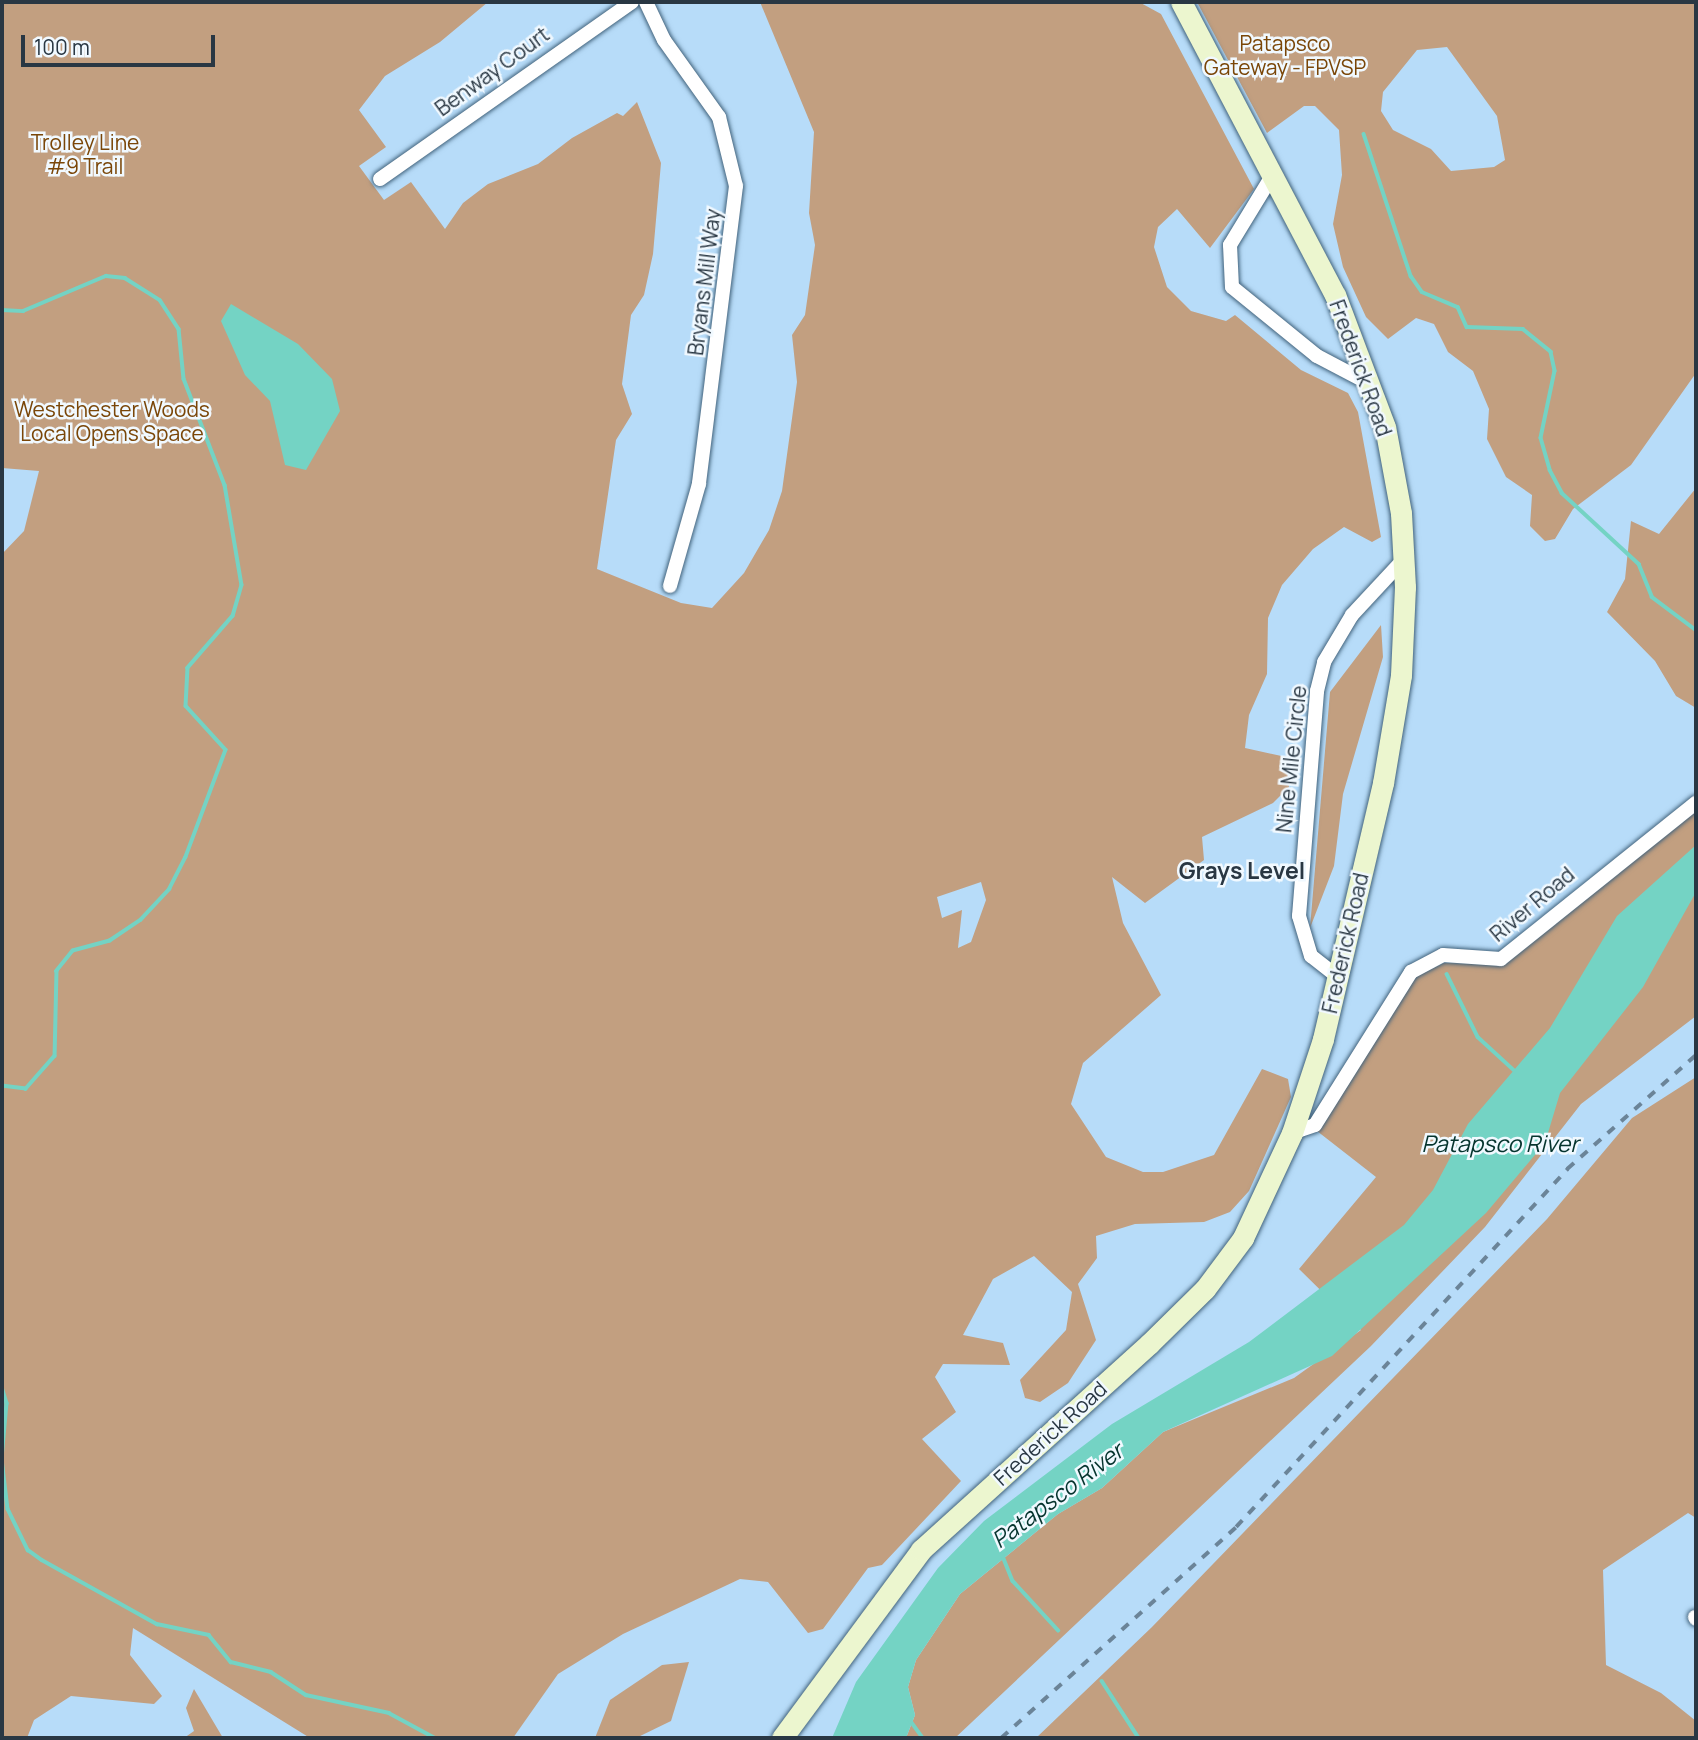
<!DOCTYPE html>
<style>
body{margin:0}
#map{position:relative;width:1698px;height:1740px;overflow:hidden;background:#b7dcf9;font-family:Manrope,sans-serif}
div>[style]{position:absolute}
.green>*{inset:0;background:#c29f80}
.water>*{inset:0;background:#74d3c4}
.stream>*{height:3.5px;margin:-1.75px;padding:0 1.75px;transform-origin:1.75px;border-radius:1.75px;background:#74d3c4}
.roads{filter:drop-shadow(0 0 2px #42637c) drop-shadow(0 0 2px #42637c)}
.minor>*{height:14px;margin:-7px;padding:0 7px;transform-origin:7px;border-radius:7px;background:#fff}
.secondary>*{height:21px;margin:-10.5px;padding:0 10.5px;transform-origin:10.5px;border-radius:10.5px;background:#ecf6cf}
.rail>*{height:3.5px;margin-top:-1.75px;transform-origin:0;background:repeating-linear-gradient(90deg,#6b8498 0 9px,transparent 0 18px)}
span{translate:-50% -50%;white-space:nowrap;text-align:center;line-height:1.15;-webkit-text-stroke:5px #f1f9ff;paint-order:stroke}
.park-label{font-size:21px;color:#7a4608}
.street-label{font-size:21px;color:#293743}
.neighbourhood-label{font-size:23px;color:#293743;font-weight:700}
.water-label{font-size:23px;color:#05342e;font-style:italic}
.frame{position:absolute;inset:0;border:4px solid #293743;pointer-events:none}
.scale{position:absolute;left:21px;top:35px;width:194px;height:32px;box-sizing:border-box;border:4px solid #293743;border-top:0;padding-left:9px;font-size:21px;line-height:24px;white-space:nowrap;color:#293743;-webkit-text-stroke:5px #f1f9ff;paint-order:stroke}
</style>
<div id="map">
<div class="green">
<i style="clip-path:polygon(evenodd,2px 2px,488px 2px,440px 42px,385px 76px,359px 110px,386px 147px,359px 166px,384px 200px,411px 182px,445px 229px,463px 203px,488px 184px,538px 164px,572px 138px,617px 113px,623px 116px,637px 102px,661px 163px,653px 254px,644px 295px,631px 315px,622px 384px,632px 414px,616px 440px,597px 569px,681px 603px,712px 608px,744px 573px,769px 530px,782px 491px,797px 382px,792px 335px,805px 315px,815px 245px,809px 213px,814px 132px,760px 2px,1139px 2px,1161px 14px,1254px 189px,1210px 248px,1177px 209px,1158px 227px,1154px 247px,1167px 287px,1191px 311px,1226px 321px,1235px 315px,1301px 370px,1348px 393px,1358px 412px,1381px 537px,1372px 542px,1344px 527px,1313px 549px,1282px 585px,1268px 618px,1267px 674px,1249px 715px,1245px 748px,1286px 757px,1289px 787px,1273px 803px,1202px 837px,1204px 860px,1145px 903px,1112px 877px,1123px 923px,1161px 995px,1083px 1063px,1071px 1104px,1106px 1157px,1143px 1172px,1163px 1172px,1214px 1155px,1262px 1069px,1288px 1079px,1291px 1097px,1249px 1191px,1230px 1212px,1204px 1222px,1135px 1224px,1096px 1236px,1097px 1258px,1078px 1284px,1096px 1340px,1068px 1383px,1040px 1402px,1025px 1398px,1020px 1380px,1066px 1330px,1072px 1292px,1034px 1256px,993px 1279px,963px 1335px,1003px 1343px,1010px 1365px,943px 1364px,935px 1377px,956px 1412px,922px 1439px,961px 1481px,882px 1565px,868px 1568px,823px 1629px,808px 1633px,768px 1582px,740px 1579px,623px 1634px,558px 1674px,513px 1738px,310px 1738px,133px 1628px,130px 1655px,162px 1696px,154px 1704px,71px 1696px,34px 1720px,27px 1738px,2px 1738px,2px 554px,24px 531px,39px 471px,2px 468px,2px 2px,981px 882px,986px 900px,971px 942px,958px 948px,962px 910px,942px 918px,937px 897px,981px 882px)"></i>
<i style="clip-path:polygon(evenodd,1197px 2px,1696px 2px,1696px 373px,1631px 465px,1573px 509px,1555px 539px,1545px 541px,1530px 526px,1532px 495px,1506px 477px,1487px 439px,1489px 409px,1473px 371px,1448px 352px,1434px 324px,1416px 318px,1388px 339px,1366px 317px,1343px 267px,1333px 224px,1342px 175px,1339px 130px,1315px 106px,1304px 106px,1267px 133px,1197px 2px,1447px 47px,1497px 116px,1505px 160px,1494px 167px,1451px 171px,1431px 149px,1393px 130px,1381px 111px,1383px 92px,1417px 50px,1447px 47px)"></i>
<i style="clip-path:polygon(1696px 488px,1696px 708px,1676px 696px,1655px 661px,1607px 612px,1625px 579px,1631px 521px,1659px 534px)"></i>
<i style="clip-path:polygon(1381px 625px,1383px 657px,1343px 794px,1334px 866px,1310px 928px,1330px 692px)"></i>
<i style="clip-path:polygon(1696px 810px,1696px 1016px,1581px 1104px,1485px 1227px,1371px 1346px,955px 1738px,906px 1738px,915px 1715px,908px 1687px,916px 1660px,960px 1594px,1058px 1514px,1102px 1488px,1163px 1432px,1294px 1378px,1361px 1330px,1299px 1269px,1376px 1177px,1317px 1131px,1415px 977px,1444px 963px,1504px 964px)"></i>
<i style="clip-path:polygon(1696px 1077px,1696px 1518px,1688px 1513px,1603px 1570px,1606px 1665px,1661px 1693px,1696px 1721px,1696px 1738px,1036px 1738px,1152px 1627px,1547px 1219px,1632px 1118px)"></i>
<i style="clip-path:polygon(689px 1662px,671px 1721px,636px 1738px,595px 1738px,610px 1700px,662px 1665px)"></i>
<i style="clip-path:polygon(194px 1689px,223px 1738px,184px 1738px,194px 1731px,186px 1708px)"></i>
</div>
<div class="water">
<i style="clip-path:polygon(231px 304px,298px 344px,332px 379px,340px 411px,306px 470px,285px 465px,270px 401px,245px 375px,221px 321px)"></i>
<i style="clip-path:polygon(1696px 845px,1696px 892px,1643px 987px,1560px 1093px,1545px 1143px,1486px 1213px,1332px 1356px,1163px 1432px,1102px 1488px,1058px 1514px,960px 1594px,916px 1660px,908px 1687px,915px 1715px,906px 1738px,832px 1738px,856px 1682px,938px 1568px,984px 1521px,1112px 1424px,1249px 1342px,1404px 1225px,1433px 1190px,1468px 1124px,1550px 1028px,1617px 916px)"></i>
</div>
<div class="stream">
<i style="left:1364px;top:134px;width:150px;rotate:71.7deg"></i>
<i style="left:1411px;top:276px;width:19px;rotate:55deg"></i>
<i style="left:1422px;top:292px;width:39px;rotate:23deg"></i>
<i style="left:1458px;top:307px;width:22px;rotate:66deg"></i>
<i style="left:1467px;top:327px;width:56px;rotate:2deg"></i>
<i style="left:1523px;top:329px;width:36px;rotate:39deg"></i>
<i style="left:1551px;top:352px;width:19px;rotate:78deg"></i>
<i style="left:1555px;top:371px;width:68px;rotate:101.8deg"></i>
<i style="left:1541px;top:438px;width:33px;rotate:74deg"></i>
<i style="left:1550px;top:470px;width:26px;rotate:62deg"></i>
<i style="left:1562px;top:493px;width:105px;rotate:42.7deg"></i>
<i style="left:1639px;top:564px;width:35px;rotate:68deg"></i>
<i style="left:1652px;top:597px;width:55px;rotate:36.9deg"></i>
<i style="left:2px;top:310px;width:21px;rotate:3deg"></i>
<i style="left:23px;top:311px;width:90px;rotate:-22.9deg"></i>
<i style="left:106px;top:276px;width:19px;rotate:6deg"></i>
<i style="left:125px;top:278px;width:41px;rotate:32.2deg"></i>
<i style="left:160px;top:300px;width:35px;rotate:57deg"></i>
<i style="left:179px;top:329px;width:50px;rotate:84.3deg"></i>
<i style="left:184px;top:379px;width:114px;rotate:68.9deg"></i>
<i style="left:225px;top:485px;width:101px;rotate:80.4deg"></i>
<i style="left:242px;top:585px;width:32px;rotate:106deg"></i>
<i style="left:233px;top:616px;width:69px;rotate:130.9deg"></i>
<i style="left:188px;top:668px;width:38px;rotate:93deg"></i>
<i style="left:186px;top:706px;width:59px;rotate:47.7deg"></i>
<i style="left:226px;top:750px;width:114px;rotate:110.5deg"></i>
<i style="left:186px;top:857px;width:36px;rotate:117deg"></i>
<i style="left:170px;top:889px;width:42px;rotate:133.1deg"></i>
<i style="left:141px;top:920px;width:37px;rotate:146deg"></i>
<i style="left:110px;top:941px;width:38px;rotate:165deg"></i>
<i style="left:73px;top:951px;width:26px;rotate:129deg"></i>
<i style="left:57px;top:971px;width:85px;rotate:91.3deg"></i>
<i style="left:55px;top:1056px;width:44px;rotate:131.3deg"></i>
<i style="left:26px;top:1089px;width:24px;rotate:-173deg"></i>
<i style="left:1447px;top:974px;width:70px;rotate:63.8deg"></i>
<i style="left:1478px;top:1037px;width:50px;rotate:42.6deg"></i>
<i style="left:2px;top:1387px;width:17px;rotate:73deg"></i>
<i style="left:7px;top:1403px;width:56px;rotate:95.1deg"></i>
<i style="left:2px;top:1459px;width:50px;rotate:83.2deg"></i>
<i style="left:8px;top:1509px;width:46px;rotate:64deg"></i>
<i style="left:28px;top:1550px;width:17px;rotate:36deg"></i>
<i style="left:42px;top:1560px;width:132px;rotate:29.1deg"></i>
<i style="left:157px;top:1624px;width:53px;rotate:11.9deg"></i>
<i style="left:209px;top:1635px;width:35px;rotate:51deg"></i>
<i style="left:231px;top:1662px;width:41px;rotate:14deg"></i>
<i style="left:271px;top:1672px;width:42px;rotate:33.3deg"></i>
<i style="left:306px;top:1695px;width:85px;rotate:12.2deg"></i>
<i style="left:389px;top:1713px;width:52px;rotate:28.5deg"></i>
<i style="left:1002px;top:1554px;width:29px;rotate:68deg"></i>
<i style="left:1013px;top:1581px;width:67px;rotate:47.4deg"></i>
<i style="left:1102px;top:1681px;width:68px;rotate:57deg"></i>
<i style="left:910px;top:1720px;width:22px;rotate:54deg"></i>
</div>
<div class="roads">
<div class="minor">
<i style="left:646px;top:2px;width:42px;rotate:64.7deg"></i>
<i style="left:664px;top:40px;width:95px;rotate:54.5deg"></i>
<i style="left:719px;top:117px;width:71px;rotate:76.2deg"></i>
<i style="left:736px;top:186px;width:300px;rotate:97.1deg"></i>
<i style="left:699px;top:484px;width:106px;rotate:105.9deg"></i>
<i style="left:1272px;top:176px;width:81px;rotate:121.3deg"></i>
<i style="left:1230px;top:245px;width:42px;rotate:87.3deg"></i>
<i style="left:1232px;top:287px;width:109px;rotate:39.1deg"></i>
<i style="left:1317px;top:356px;width:62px;rotate:27.8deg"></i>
<i style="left:380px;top:179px;width:308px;rotate:-35.1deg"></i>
<i style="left:1338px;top:977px;width:34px;rotate:-142deg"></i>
<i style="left:1311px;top:956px;width:42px;rotate:-106.7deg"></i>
<i style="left:1299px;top:916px;width:226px;rotate:-85.4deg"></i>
<i style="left:1317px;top:691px;width:30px;rotate:-76deg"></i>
<i style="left:1324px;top:662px;width:55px;rotate:-59.2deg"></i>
<i style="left:1352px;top:615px;width:78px;rotate:-47.1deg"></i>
<i style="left:1292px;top:1133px;width:24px;rotate:-19deg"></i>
<i style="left:1315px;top:1125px;width:181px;rotate:-57.9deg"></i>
<i style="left:1411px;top:972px;width:36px;rotate:-28deg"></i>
<i style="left:1443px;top:955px;width:58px;rotate:3.9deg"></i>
<i style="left:1501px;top:959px;width:250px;rotate:-38.7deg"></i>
<i style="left:1695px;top:1617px;width:2px;rotate:63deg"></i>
</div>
<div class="secondary">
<i style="left:782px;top:1738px;width:234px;rotate:-53.5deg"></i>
<i style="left:921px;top:1550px;width:307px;rotate:-42.1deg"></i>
<i style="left:1149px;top:1344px;width:78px;rotate:-44.5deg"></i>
<i style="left:1205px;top:1289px;width:64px;rotate:-53.3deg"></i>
<i style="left:1243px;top:1238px;width:116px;rotate:-65deg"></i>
<i style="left:1292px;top:1133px;width:99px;rotate:-71.7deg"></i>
<i style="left:1323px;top:1039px;width:263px;rotate:-76.8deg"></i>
<i style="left:1383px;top:783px;width:109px;rotate:-80.5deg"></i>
<i style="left:1401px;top:675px;width:88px;rotate:-87.4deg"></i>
<i style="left:1405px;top:587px;width:74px;rotate:-93.1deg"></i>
<i style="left:1401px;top:513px;width:87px;rotate:-100.5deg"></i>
<i style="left:1385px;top:427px;width:141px;rotate:-110.7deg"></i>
<i style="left:1335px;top:295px;width:331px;rotate:-117.7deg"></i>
</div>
</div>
<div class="rail">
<i style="left:1001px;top:1738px;width:316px;rotate:-41.9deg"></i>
<i style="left:1236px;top:1527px;width:488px;rotate:-47.2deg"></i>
<i style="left:1567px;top:1169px;width:172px;rotate:-41.5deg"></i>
</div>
<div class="park-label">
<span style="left:1285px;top:55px">Patapsco<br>Gateway - FPVSP</span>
<span style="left:85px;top:154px">Trolley Line<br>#9 Trail</span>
<span style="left:112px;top:421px">Westchester Woods<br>Local Opens Space</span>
</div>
<div class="street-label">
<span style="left:492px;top:71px;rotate:-36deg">Benway Court</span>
<span style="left:704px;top:282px;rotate:-83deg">Bryans Mill Way</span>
<span style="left:1361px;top:368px;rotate:70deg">Frederick Road</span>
<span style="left:1291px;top:759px;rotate:-84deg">Nine Mile Circle</span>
<span style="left:1532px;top:904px;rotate:-40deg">River Road</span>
<span style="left:1345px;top:943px;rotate:-77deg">Frederick Road</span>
<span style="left:1050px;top:1433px;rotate:-42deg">Frederick Road</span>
</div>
<div class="neighbourhood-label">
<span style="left:1242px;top:870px">Grays Level</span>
</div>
<div class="water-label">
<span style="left:1500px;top:1143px">Patapsco River</span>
<span style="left:1057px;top:1495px;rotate:-37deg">Patapsco River</span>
</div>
<div class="frame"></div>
<div class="scale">100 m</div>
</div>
